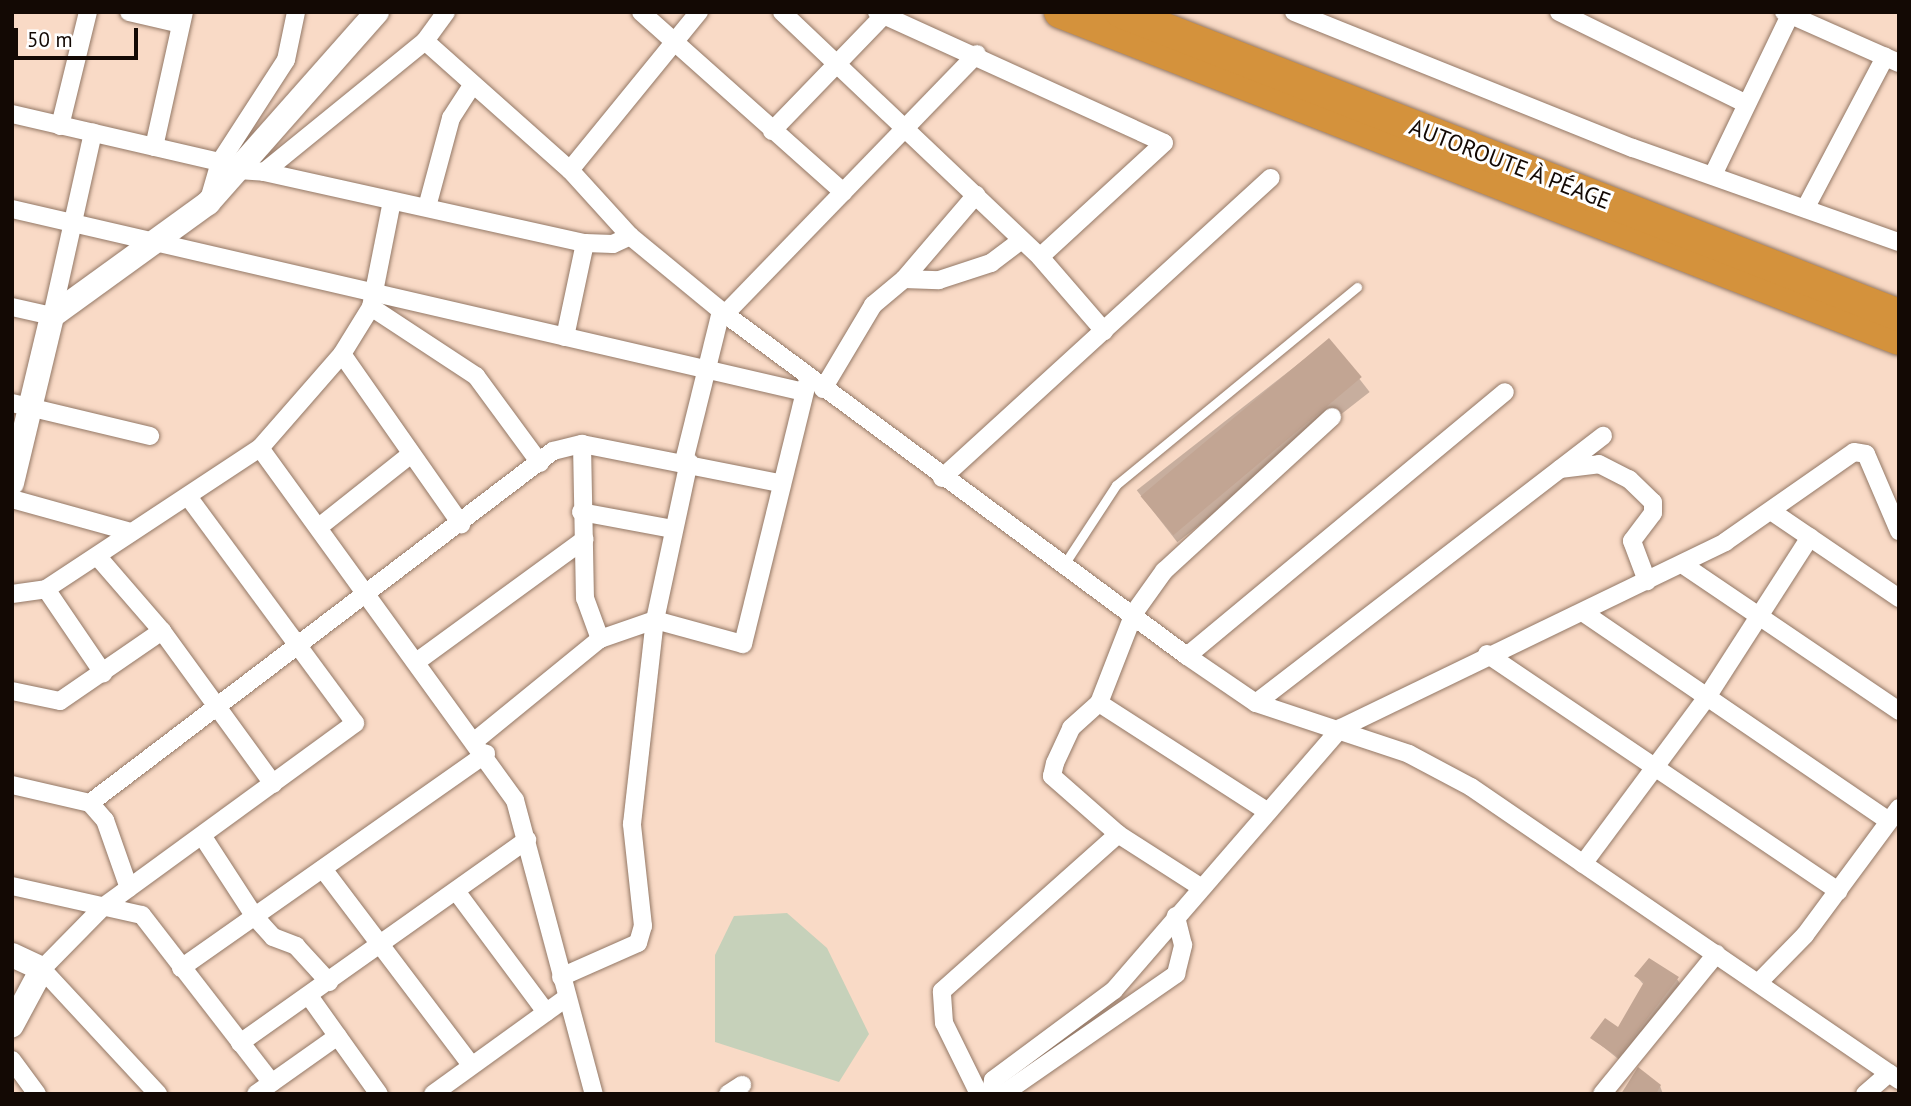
<!DOCTYPE html>
<meta charset="utf-8">
<style>
body{margin:0}
#map{position:relative;width:1911px;height:1106px;overflow:hidden;background:#f9dac6;font-family:"PT Sans",sans-serif}
div>[style]{position:absolute}
.green>*{inset:0;background:#c6d1ba}
.shadow>*{inset:0;background:#0003;transform-origin:0 0}
.building>*{inset:0;background:#c2a593;transform-origin:0 0}
.roads{filter:drop-shadow(0 0 2px #937866) drop-shadow(0 0 2px #937866)}
.lane>*{height:9px;margin:-4.5px;padding:0 4.5px;transform-origin:4.5px;border-radius:4.5px;background:#fff}
.street>*{height:18px;margin:-9px;padding:0 9px;transform-origin:9px;border-radius:9px;background:#fff}
.secondary>*{height:24px;margin:-12px;padding:0 12px;transform-origin:12px;border-radius:12px;background:#fff}
.highway>*{height:32px;margin:-16px;padding:0 16px;transform-origin:16px;border-radius:16px;background:#d4923c}
span{translate:-50% -50%;white-space:nowrap;text-align:center;line-height:1.15;-webkit-text-stroke:6px #fff;paint-order:stroke}
.street-label{font-size:23px;color:#130904}
.frame{position:absolute;inset:0;border:14px solid #130904;pointer-events:none}
.scale{position:absolute;left:14px;top:28px;width:124px;height:32px;box-sizing:border-box;border:4px solid #130904;border-top:0;padding-left:9px;font-size:21px;line-height:24px;white-space:nowrap;color:#130904;-webkit-text-stroke:5px #fff;paint-order:stroke}
</style>
<div id="map">
<div class="green">
<i style="clip-path:polygon(787px 913px,827px 948px,869px 1034px,839px 1082px,715px 1042px,715px 955px,734px 916px)"></i>
</div>
<div class="shadow">
<i style="left:1329px;top:340px;width:66px;height:244px;rotate:52deg"></i>
<i style="clip-path:polygon(1636px 976px,1677px 979px,1681px 985px,1622px 1062px,1592px 1038px,1619px 1029px,1644px 985px)"></i>
<i style="clip-path:polygon(1660px 1086px,1663px 1094px,1628px 1094px)"></i>
</div>
<div class="building">
<i style="left:1329px;top:338px;width:51px;height:246px;rotate:50deg"></i>
<i style="clip-path:polygon(1649px 958px,1679px 977px,1618px 1057px,1590px 1038px,1605px 1018px,1618px 1027px,1644px 982px,1634px 976px)"></i>
<i style="clip-path:polygon(1638px 1067px,1661px 1085px,1656px 1094px,1621px 1094px)"></i>
</div>
<div class="roads">
<div class="lane">
<i style="left:1065px;top:563px;width:93px;rotate:-56.8deg"></i>
<i style="left:1116px;top:485px;width:312px;rotate:-39.4deg"></i>
</div>
<div class="street">
<i style="left:129px;top:12px;width:53px;rotate:13deg"></i>
<i style="left:641px;top:12px;width:271px;rotate:41.7deg"></i>
<i style="left:782px;top:12px;width:356px;rotate:43.5deg"></i>
<i style="left:1040px;top:257px;width:98px;rotate:49.1deg"></i>
<i style="left:877px;top:12px;width:315px;rotate:24.5deg"></i>
<i style="left:1164px;top:143px;width:168px;rotate:137.4deg"></i>
<i style="left:1294px;top:12px;width:365px;rotate:21.9deg"></i>
<i style="left:1633px;top:148px;width:282px;rotate:19.5deg"></i>
<i style="left:1559px;top:12px;width:207px;rotate:26.1deg"></i>
<i style="left:1784px;top:12px;width:126px;rotate:23.9deg"></i>
<i style="left:425px;top:41px;width:36px;rotate:-54deg"></i>
<i style="left:12px;top:114px;width:213px;rotate:13deg"></i>
<i style="left:60px;top:126px;width:117px;rotate:-76.2deg"></i>
<i style="left:772px;top:131px;width:161px;rotate:-46deg"></i>
<i style="left:154px;top:147px;width:138px;rotate:-77.5deg"></i>
<i style="left:238px;top:170px;width:26px;rotate:4deg"></i>
<i style="left:264px;top:172px;width:208px;rotate:-39.1deg"></i>
<i style="left:425px;top:41px;width:194px;rotate:41.7deg"></i>
<i style="left:570px;top:170px;width:89px;rotate:47.7deg"></i>
<i style="left:630px;top:236px;width:123px;rotate:39.4deg"></i>
<i style="left:725px;top:314px;width:575px;rotate:36.51deg"></i>
<i style="left:1187px;top:656px;width:83px;rotate:34.3deg"></i>
<i style="left:1256px;top:703px;width:161px;rotate:18.4deg"></i>
<i style="left:1409px;top:754px;width:70px;rotate:28deg"></i>
<i style="left:1471px;top:787px;width:519px;rotate:34.39deg"></i>
<i style="left:570px;top:170px;width:204px;rotate:-50.8deg"></i>
<i style="left:264px;top:172px;width:329px;rotate:12.5deg"></i>
<i style="left:585px;top:243px;width:28px;rotate:2deg"></i>
<i style="left:613px;top:244px;width:19px;rotate:-25deg"></i>
<i style="left:1713px;top:175px;width:178px;rotate:-64.3deg"></i>
<i style="left:208px;top:203px;width:43px;rotate:-73.7deg"></i>
<i style="left:220px;top:162px;width:121px;rotate:-57.1deg"></i>
<i style="left:286px;top:60px;width:49px;rotate:-78.2deg"></i>
<i style="left:427px;top:207px;width:92px;rotate:-74.9deg"></i>
<i style="left:451px;top:118px;width:40px;rotate:-57.1deg"></i>
<i style="left:1806px;top:207px;width:170px;rotate:-62.2deg"></i>
<i style="left:12px;top:209px;width:813px;rotate:13.01deg"></i>
<i style="left:904px;top:279px;width:111px;rotate:-49.4deg"></i>
<i style="left:12px;top:307px;width:41px;rotate:12.7deg"></i>
<i style="left:52px;top:316px;width:188px;rotate:-77.4deg"></i>
<i style="left:371px;top:307px;width:126px;rotate:33.3deg"></i>
<i style="left:476px;top:376px;width:108px;rotate:53.7deg"></i>
<i style="left:725px;top:314px;width:362px;rotate:-45.9deg"></i>
<i style="left:565px;top:337px;width:96px;rotate:-78deg"></i>
<i style="left:342px;top:354px;width:208px;rotate:55deg"></i>
<i style="left:823px;top:389px;width:98px;rotate:-59.2deg"></i>
<i style="left:873px;top:305px;width:40px;rotate:-40deg"></i>
<i style="left:904px;top:279px;width:35px;rotate:2deg"></i>
<i style="left:939px;top:280px;width:55px;rotate:-18.1deg"></i>
<i style="left:991px;top:263px;width:38px;rotate:-37deg"></i>
<i style="left:12px;top:403px;width:142px;rotate:13.4deg"></i>
<i style="left:582px;top:444px;width:154px;rotate:88.9deg"></i>
<i style="left:585px;top:598px;width:44px;rotate:69.9deg"></i>
<i style="left:600px;top:639px;width:58px;rotate:-19.1deg"></i>
<i style="left:655px;top:620px;width:91px;rotate:15.3deg"></i>
<i style="left:743px;top:644px;width:269px;rotate:-76.2deg"></i>
<i style="left:260px;top:448px;width:435px;rotate:54.1deg"></i>
<i style="left:515px;top:800px;width:304px;rotate:75deg"></i>
<i style="left:684px;top:461px;width:154px;rotate:-76.1deg"></i>
<i style="left:1560px;top:469px;width:39px;rotate:-7deg"></i>
<i style="left:1599px;top:464px;width:34px;rotate:27deg"></i>
<i style="left:1629px;top:479px;width:33px;rotate:44deg"></i>
<i style="left:1653px;top:502px;width:11px;rotate:90deg"></i>
<i style="left:1653px;top:513px;width:35px;rotate:127deg"></i>
<i style="left:1632px;top:541px;width:43px;rotate:69.4deg"></i>
<i style="left:942px;top:478px;width:445px;rotate:-42.4deg"></i>
<i style="left:12px;top:499px;width:123px;rotate:15.5deg"></i>
<i style="left:1771px;top:511px;width:155px;rotate:34.2deg"></i>
<i style="left:581px;top:512px;width:94px;rotate:10.5deg"></i>
<i style="left:319px;top:527px;width:117px;rotate:-38.4deg"></i>
<i style="left:98px;top:557px;width:98px;rotate:49.1deg"></i>
<i style="left:162px;top:631px;width:189px;rotate:54deg"></i>
<i style="left:1682px;top:564px;width:262px;rotate:34.1deg"></i>
<i style="left:46px;top:589px;width:102px;rotate:55.8deg"></i>
<i style="left:12px;top:594px;width:34px;rotate:-8deg"></i>
<i style="left:46px;top:589px;width:256px;rotate:-33.4deg"></i>
<i style="left:260px;top:448px;width:125px;rotate:-48.9deg"></i>
<i style="left:342px;top:354px;width:55px;rotate:-58.3deg"></i>
<i style="left:371px;top:307px;width:108px;rotate:-78.8deg"></i>
<i style="left:1584px;top:613px;width:369px;rotate:34.3deg"></i>
<i style="left:1487px;top:654px;width:424px;rotate:34deg"></i>
<i style="left:1187px;top:656px;width:413px;rotate:-39.7deg"></i>
<i style="left:419px;top:660px;width:205px;rotate:-36.1deg"></i>
<i style="left:12px;top:691px;width:49px;rotate:11.8deg"></i>
<i style="left:60px;top:701px;width:124px;rotate:-34.5deg"></i>
<i style="left:1099px;top:703px;width:201px;rotate:32.8deg"></i>
<i style="left:1256px;top:703px;width:438px;rotate:-37.6deg"></i>
<i style="left:476px;top:740px;width:160px;rotate:-39.2deg"></i>
<i style="left:12px;top:785px;width:80px;rotate:13deg"></i>
<i style="left:90px;top:803px;width:23px;rotate:49deg"></i>
<i style="left:105px;top:820px;width:72px;rotate:70.6deg"></i>
<i style="left:90px;top:803px;width:582px;rotate:-37.24deg"></i>
<i style="left:553px;top:451px;width:30px;rotate:-14deg"></i>
<i style="left:582px;top:444px;width:201px;rotate:11.2deg"></i>
<i style="left:203px;top:837px;width:95px;rotate:57deg"></i>
<i style="left:255px;top:917px;width:27px;rotate:48deg"></i>
<i style="left:273px;top:937px;width:25px;rotate:21deg"></i>
<i style="left:296px;top:946px;width:49px;rotate:47.5deg"></i>
<i style="left:1583px;top:864px;width:208px;rotate:-53.4deg"></i>
<i style="left:1707px;top:697px;width:190px;rotate:-57.2deg"></i>
<i style="left:323px;top:869px;width:246px;rotate:52.9deg"></i>
<i style="left:12px;top:886px;width:133px;rotate:12.6deg"></i>
<i style="left:142px;top:915px;width:212px;rotate:52.3deg"></i>
<i style="left:1202px;top:888px;width:100px;rotate:-147.3deg"></i>
<i style="left:1118px;top:834px;width:88px;rotate:-138.7deg"></i>
<i style="left:1052px;top:776px;width:13px;rotate:-77deg"></i>
<i style="left:1055px;top:763px;width:38px;rotate:-65deg"></i>
<i style="left:1071px;top:728px;width:38px;rotate:-42deg"></i>
<i style="left:1099px;top:703px;width:97px;rotate:-68.7deg"></i>
<i style="left:1134px;top:613px;width:52px;rotate:-54.5deg"></i>
<i style="left:1164px;top:571px;width:228px;rotate:-42.5deg"></i>
<i style="left:456px;top:891px;width:151px;rotate:53.4deg"></i>
<i style="left:181px;top:968px;width:373px;rotate:-35.1deg"></i>
<i style="left:561px;top:977px;width:84px;rotate:-23.8deg"></i>
<i style="left:638px;top:943px;width:18px;rotate:-74deg"></i>
<i style="left:643px;top:926px;width:103px;rotate:-96.2deg"></i>
<i style="left:632px;top:824px;width:205px;rotate:-83.6deg"></i>
<i style="left:655px;top:620px;width:162px;rotate:-77.9deg"></i>
<i style="left:1759px;top:982px;width:66px;rotate:-45.6deg"></i>
<i style="left:1805px;top:935px;width:158px;rotate:-53.5deg"></i>
<i style="left:309px;top:996px;width:120px;rotate:54.5deg"></i>
<i style="left:240px;top:1043px;width:352px;rotate:-35.3deg"></i>
<i style="left:12px;top:1060px;width:42px;rotate:53.7deg"></i>
<i style="left:158px;top:1094px;width:171px;rotate:-132.9deg"></i>
<i style="left:42px;top:969px;width:87px;rotate:-45.5deg"></i>
<i style="left:103px;top:907px;width:312px;rotate:-36.1deg"></i>
<i style="left:355px;top:723px;width:278px;rotate:-126.4deg"></i>
<i style="left:256px;top:1094px;width:100px;rotate:-35.3deg"></i>
<i style="left:433px;top:1094px;width:164px;rotate:-35.8deg"></i>
<i style="left:728px;top:1094px;width:17px;rotate:-33deg"></i>
<i style="left:979px;top:1094px;width:79px;rotate:-116.2deg"></i>
<i style="left:944px;top:1023px;width:32px;rotate:-94deg"></i>
<i style="left:942px;top:991px;width:236px;rotate:-41.7deg"></i>
<i style="left:991px;top:1094px;width:14px;rotate:-82deg"></i>
<i style="left:993px;top:1080px;width:151px;rotate:-36.6deg"></i>
<i style="left:1114px;top:990px;width:347px;rotate:-49.1deg"></i>
<i style="left:1341px;top:728px;width:427px;rotate:-25.8deg"></i>
<i style="left:1725px;top:542px;width:157px;rotate:-34.9deg"></i>
<i style="left:1854px;top:452px;width:12px;rotate:9deg"></i>
<i style="left:1866px;top:454px;width:84px;rotate:66.8deg"></i>
<i style="left:1003px;top:1094px;width:211px;rotate:-34.7deg"></i>
<i style="left:1176px;top:974px;width:30px;rotate:-76deg"></i>
<i style="left:1183px;top:945px;width:30px;rotate:-104deg"></i>
<i style="left:1602px;top:1094px;width:181px;rotate:-50.8deg"></i>
<i style="left:1865px;top:1094px;width:32px;rotate:-41deg"></i>
</div>
<div class="secondary">
<i style="left:12px;top:483px;width:172px;rotate:-76.5deg"></i>
<i style="left:52px;top:316px;width:193px;rotate:-35.9deg"></i>
<i style="left:208px;top:203px;width:255px;rotate:-48.5deg"></i>
<i style="left:12px;top:955px;width:33px;rotate:25deg"></i>
<i style="left:42px;top:969px;width:64px;rotate:118.2deg"></i>
</div>
<div class="highway">
<i style="left:1060px;top:12px;width:900px;rotate:21.29deg"></i>
<i style="left:1121px;top:12px;width:835px;rotate:21.28deg"></i>
</div>
</div>
<div class="street-label">
<span style="left:1510px;top:164px;rotate:21deg">AUTOROUTE À PÉAGE</span>
</div>
<div class="frame"></div>
<div class="scale">50 m</div>
</div>
